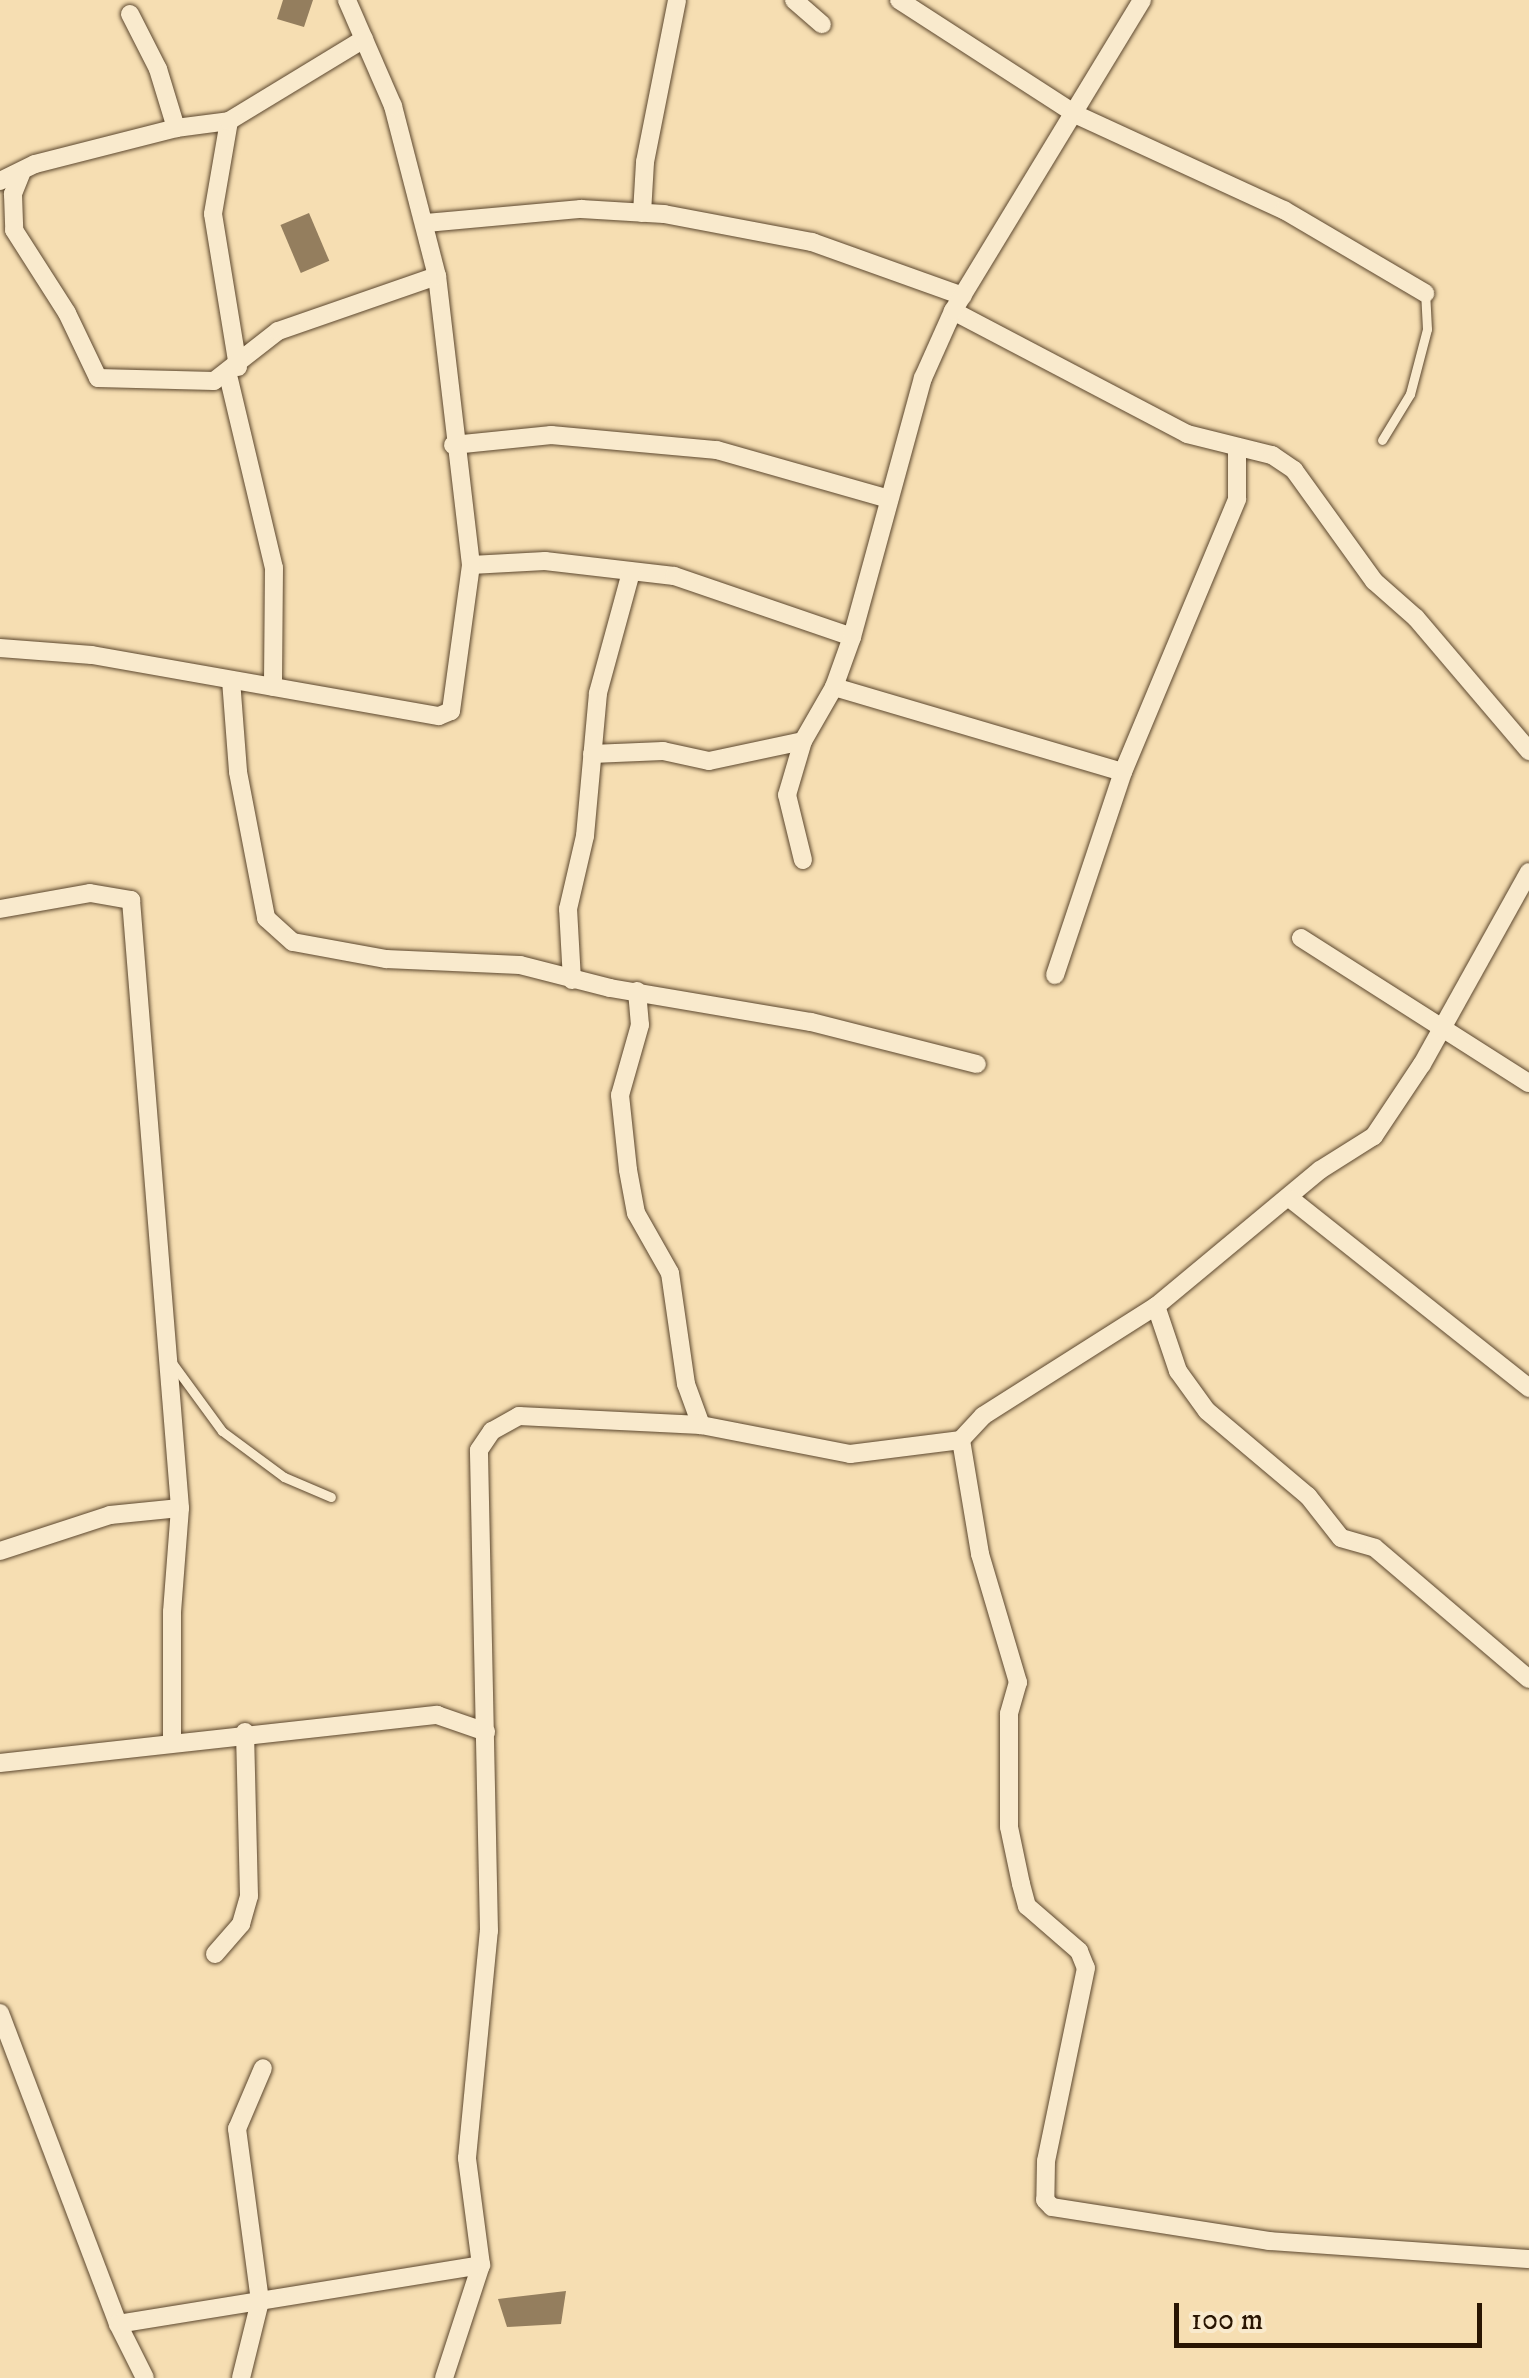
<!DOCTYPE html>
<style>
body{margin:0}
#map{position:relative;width:1529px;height:2378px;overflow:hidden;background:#f6deb2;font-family:"IM FELL DW Pica",serif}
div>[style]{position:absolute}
.building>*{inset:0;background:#947e5e;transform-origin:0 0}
.roads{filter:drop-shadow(0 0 2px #5c472e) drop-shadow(0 0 2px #5c472e)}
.lane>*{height:9px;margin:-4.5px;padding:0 4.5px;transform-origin:4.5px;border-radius:4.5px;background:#f9eacd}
.street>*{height:18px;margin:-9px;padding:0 9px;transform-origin:9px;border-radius:9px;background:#f9eacd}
span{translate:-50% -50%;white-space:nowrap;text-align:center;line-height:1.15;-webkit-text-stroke:9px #f9eacd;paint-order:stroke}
.scale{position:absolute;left:1174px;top:2303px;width:308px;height:45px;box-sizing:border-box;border:5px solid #291502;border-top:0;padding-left:12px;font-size:30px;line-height:35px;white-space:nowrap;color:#291502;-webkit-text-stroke:8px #f9eacd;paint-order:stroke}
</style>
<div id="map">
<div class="building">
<i style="clip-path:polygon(283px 0,313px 0,304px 27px,277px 19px)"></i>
<i style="left:309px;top:213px;width:52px;height:31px;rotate:67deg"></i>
<i style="clip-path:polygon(566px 2291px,561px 2324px,507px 2327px,498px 2299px)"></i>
</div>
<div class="roads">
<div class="lane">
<i style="left:1382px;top:440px;width:54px;rotate:-58.7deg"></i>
<i style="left:1410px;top:394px;width:67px;rotate:-75.3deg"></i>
<i style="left:1427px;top:329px;width:36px;rotate:-93deg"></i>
<i style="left:170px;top:1360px;width:88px;rotate:53.8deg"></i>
<i style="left:222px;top:1431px;width:77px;rotate:36.6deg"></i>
<i style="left:284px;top:1477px;width:51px;rotate:23.1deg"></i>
</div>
<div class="street">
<i style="left:794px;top:0;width:37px;rotate:41deg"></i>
<i style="left:899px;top:0;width:212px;rotate:32.9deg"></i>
<i style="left:1077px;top:115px;width:228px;rotate:24.7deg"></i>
<i style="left:1284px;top:210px;width:164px;rotate:30.5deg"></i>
<i style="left:130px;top:14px;width:62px;rotate:63deg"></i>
<i style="left:158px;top:69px;width:62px;rotate:73deg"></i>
<i style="left:229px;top:121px;width:94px;rotate:99.8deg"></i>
<i style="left:213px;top:214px;width:155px;rotate:80.7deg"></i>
<i style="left:21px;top:174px;width:22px;rotate:112deg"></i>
<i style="left:13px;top:194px;width:36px;rotate:88deg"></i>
<i style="left:14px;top:230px;width:98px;rotate:57.4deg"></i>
<i style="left:67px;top:313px;width:72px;rotate:64.5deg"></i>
<i style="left:98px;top:378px;width:116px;rotate:1.5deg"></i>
<i style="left:214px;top:381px;width:81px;rotate:-38deg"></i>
<i style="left:278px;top:331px;width:168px;rotate:-19.1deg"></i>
<i style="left:0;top:181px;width:39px;rotate:-26deg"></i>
<i style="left:35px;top:164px;width:146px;rotate:-14.3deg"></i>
<i style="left:176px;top:128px;width:53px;rotate:-7.5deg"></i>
<i style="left:229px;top:121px;width:158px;rotate:-31.3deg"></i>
<i style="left:642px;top:213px;width:51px;rotate:-86.6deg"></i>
<i style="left:645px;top:162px;width:165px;rotate:-78.8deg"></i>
<i style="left:426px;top:223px;width:156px;rotate:-5.2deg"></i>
<i style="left:581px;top:209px;width:83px;rotate:3.4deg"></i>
<i style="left:664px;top:214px;width:151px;rotate:10.7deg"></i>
<i style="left:812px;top:242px;width:160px;rotate:19.7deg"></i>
<i style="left:953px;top:311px;width:264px;rotate:27.7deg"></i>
<i style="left:1187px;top:434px;width:88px;rotate:13.9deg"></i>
<i style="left:1272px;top:455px;width:27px;rotate:34deg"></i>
<i style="left:1294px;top:470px;width:137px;rotate:54.2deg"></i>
<i style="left:1374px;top:581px;width:56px;rotate:41.4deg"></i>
<i style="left:1416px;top:618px;width:175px;rotate:49.6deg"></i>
<i style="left:228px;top:375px;width:198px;rotate:76.6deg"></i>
<i style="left:274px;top:568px;width:119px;rotate:90.5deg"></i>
<i style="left:453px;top:445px;width:99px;rotate:-5.8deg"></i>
<i style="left:551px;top:435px;width:167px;rotate:5.2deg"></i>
<i style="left:717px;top:450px;width:179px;rotate:15.9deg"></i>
<i style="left:471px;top:565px;width:74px;rotate:-3.1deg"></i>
<i style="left:545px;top:561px;width:130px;rotate:6.6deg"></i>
<i style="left:674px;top:576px;width:188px;rotate:18.9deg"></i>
<i style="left:0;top:648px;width:92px;rotate:4.4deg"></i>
<i style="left:92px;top:655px;width:352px;rotate:10deg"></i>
<i style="left:439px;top:716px;width:13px;rotate:-23deg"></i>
<i style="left:451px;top:711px;width:147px;rotate:-82.2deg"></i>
<i style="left:471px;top:565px;width:291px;rotate:-96.7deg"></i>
<i style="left:437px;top:276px;width:176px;rotate:-104.5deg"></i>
<i style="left:393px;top:106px;width:116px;rotate:-113.5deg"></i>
<i style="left:231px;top:680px;width:92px;rotate:85.6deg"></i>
<i style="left:238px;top:772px;width:149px;rotate:79.1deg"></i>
<i style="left:266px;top:918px;width:36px;rotate:42deg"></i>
<i style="left:293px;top:942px;width:95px;rotate:10.4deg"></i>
<i style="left:386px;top:959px;width:134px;rotate:2.6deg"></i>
<i style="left:520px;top:965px;width:93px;rotate:14.3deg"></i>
<i style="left:610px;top:988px;width:204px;rotate:9.6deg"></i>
<i style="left:811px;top:1022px;width:171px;rotate:14.2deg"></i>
<i style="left:834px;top:687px;width:301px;rotate:16.4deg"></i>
<i style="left:592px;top:754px;width:71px;rotate:-2.4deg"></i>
<i style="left:663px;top:751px;width:47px;rotate:12.3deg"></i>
<i style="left:709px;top:761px;width:96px;rotate:-12deg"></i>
<i style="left:803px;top:860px;width:67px;rotate:-103.8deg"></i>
<i style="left:787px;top:795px;width:56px;rotate:-73.5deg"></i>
<i style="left:803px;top:741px;width:62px;rotate:-60.1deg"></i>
<i style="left:834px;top:687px;width:53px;rotate:-70.2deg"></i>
<i style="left:852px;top:637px;width:269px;rotate:-74.7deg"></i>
<i style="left:923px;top:378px;width:73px;rotate:-65.9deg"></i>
<i style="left:953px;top:311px;width:364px;rotate:-58.7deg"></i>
<i style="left:1529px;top:872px;width:220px;rotate:119.1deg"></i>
<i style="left:1422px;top:1064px;width:87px;rotate:123.7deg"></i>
<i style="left:1374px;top:1136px;width:64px;rotate:147.8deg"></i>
<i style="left:1320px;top:1170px;width:213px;rotate:140.3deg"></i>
<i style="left:1156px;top:1306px;width:205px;rotate:147.6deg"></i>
<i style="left:983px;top:1416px;width:33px;rotate:133deg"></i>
<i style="left:961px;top:1440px;width:116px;rotate:80.5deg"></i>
<i style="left:980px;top:1554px;width:134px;rotate:73.5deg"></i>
<i style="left:1018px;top:1682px;width:33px;rotate:106deg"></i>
<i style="left:1009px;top:1714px;width:113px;rotate:90deg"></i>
<i style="left:1009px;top:1827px;width:58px;rotate:78.1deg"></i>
<i style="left:1021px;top:1884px;width:23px;rotate:75deg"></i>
<i style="left:1027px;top:1906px;width:69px;rotate:40.9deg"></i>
<i style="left:1079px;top:1951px;width:18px;rotate:68deg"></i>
<i style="left:1086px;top:1968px;width:197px;rotate:101.7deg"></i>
<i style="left:1046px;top:2161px;width:39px;rotate:91deg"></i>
<i style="left:1045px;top:2200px;width:10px;rotate:45deg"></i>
<i style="left:1052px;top:2207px;width:220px;rotate:8.9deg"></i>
<i style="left:1269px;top:2241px;width:261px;rotate:4deg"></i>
<i style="left:0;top:909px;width:91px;rotate:-10.1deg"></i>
<i style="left:90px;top:893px;width:42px;rotate:9.7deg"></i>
<i style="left:131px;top:900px;width:610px;rotate:85.39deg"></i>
<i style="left:180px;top:1508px;width:104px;rotate:94.4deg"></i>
<i style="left:172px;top:1612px;width:129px;rotate:90deg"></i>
<i style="left:1301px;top:938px;width:270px;rotate:32.5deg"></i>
<i style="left:1055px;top:975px;width:214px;rotate:-71.5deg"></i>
<i style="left:1123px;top:772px;width:296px;rotate:-67.3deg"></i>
<i style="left:1237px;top:499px;width:51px;rotate:-90deg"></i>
<i style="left:572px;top:980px;width:71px;rotate:-93.2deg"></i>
<i style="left:568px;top:909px;width:75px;rotate:-76.9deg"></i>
<i style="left:585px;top:836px;width:144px;rotate:-84.8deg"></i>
<i style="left:598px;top:693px;width:125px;rotate:-74.7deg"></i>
<i style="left:637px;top:991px;width:34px;rotate:85deg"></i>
<i style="left:640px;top:1025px;width:73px;rotate:105.9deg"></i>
<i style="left:620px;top:1095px;width:75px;rotate:83.9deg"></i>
<i style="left:628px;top:1170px;width:44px;rotate:79.5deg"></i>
<i style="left:636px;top:1213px;width:69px;rotate:60.5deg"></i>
<i style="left:670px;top:1273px;width:112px;rotate:81.8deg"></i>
<i style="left:686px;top:1384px;width:44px;rotate:69.9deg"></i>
<i style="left:1292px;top:1200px;width:303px;rotate:38.4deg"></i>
<i style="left:1156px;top:1306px;width:69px;rotate:71.3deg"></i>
<i style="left:1178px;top:1371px;width:49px;rotate:54.1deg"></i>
<i style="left:1207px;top:1411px;width:132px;rotate:40.1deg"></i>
<i style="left:1308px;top:1496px;width:53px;rotate:51.8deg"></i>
<i style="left:1341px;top:1538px;width:35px;rotate:16deg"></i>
<i style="left:1375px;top:1548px;width:202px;rotate:40.4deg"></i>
<i style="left:0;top:1551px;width:116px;rotate:-18.1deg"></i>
<i style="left:110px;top:1515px;width:70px;rotate:-5.7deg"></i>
<i style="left:0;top:1763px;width:440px;rotate:-6.3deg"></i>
<i style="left:437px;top:1715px;width:52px;rotate:19.1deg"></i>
<i style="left:215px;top:1954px;width:40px;rotate:-49deg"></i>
<i style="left:241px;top:1924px;width:29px;rotate:-74deg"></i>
<i style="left:249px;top:1896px;width:164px;rotate:-91.4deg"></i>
<i style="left:0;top:2013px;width:333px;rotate:69.2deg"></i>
<i style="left:118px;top:2324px;width:60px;rotate:63.4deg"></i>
<i style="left:118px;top:2324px;width:368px;rotate:-9.2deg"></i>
<i style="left:241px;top:2378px;width:79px;rotate:-76.1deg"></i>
<i style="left:260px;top:2301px;width:174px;rotate:-97.6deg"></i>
<i style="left:237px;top:2129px;width:66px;rotate:-66.9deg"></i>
<i style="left:444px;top:2378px;width:119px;rotate:-71.9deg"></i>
<i style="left:481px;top:2265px;width:108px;rotate:-97.5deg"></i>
<i style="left:467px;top:2158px;width:228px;rotate:-84.5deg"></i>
<i style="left:489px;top:1931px;width:481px;rotate:-91.2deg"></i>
<i style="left:479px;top:1450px;width:23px;rotate:-56deg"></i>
<i style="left:492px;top:1431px;width:31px;rotate:-29deg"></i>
<i style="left:519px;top:1416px;width:182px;rotate:2.8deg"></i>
<i style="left:701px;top:1425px;width:152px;rotate:11deg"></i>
<i style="left:850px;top:1454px;width:112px;rotate:-7.2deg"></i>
</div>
</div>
<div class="scale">100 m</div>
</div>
